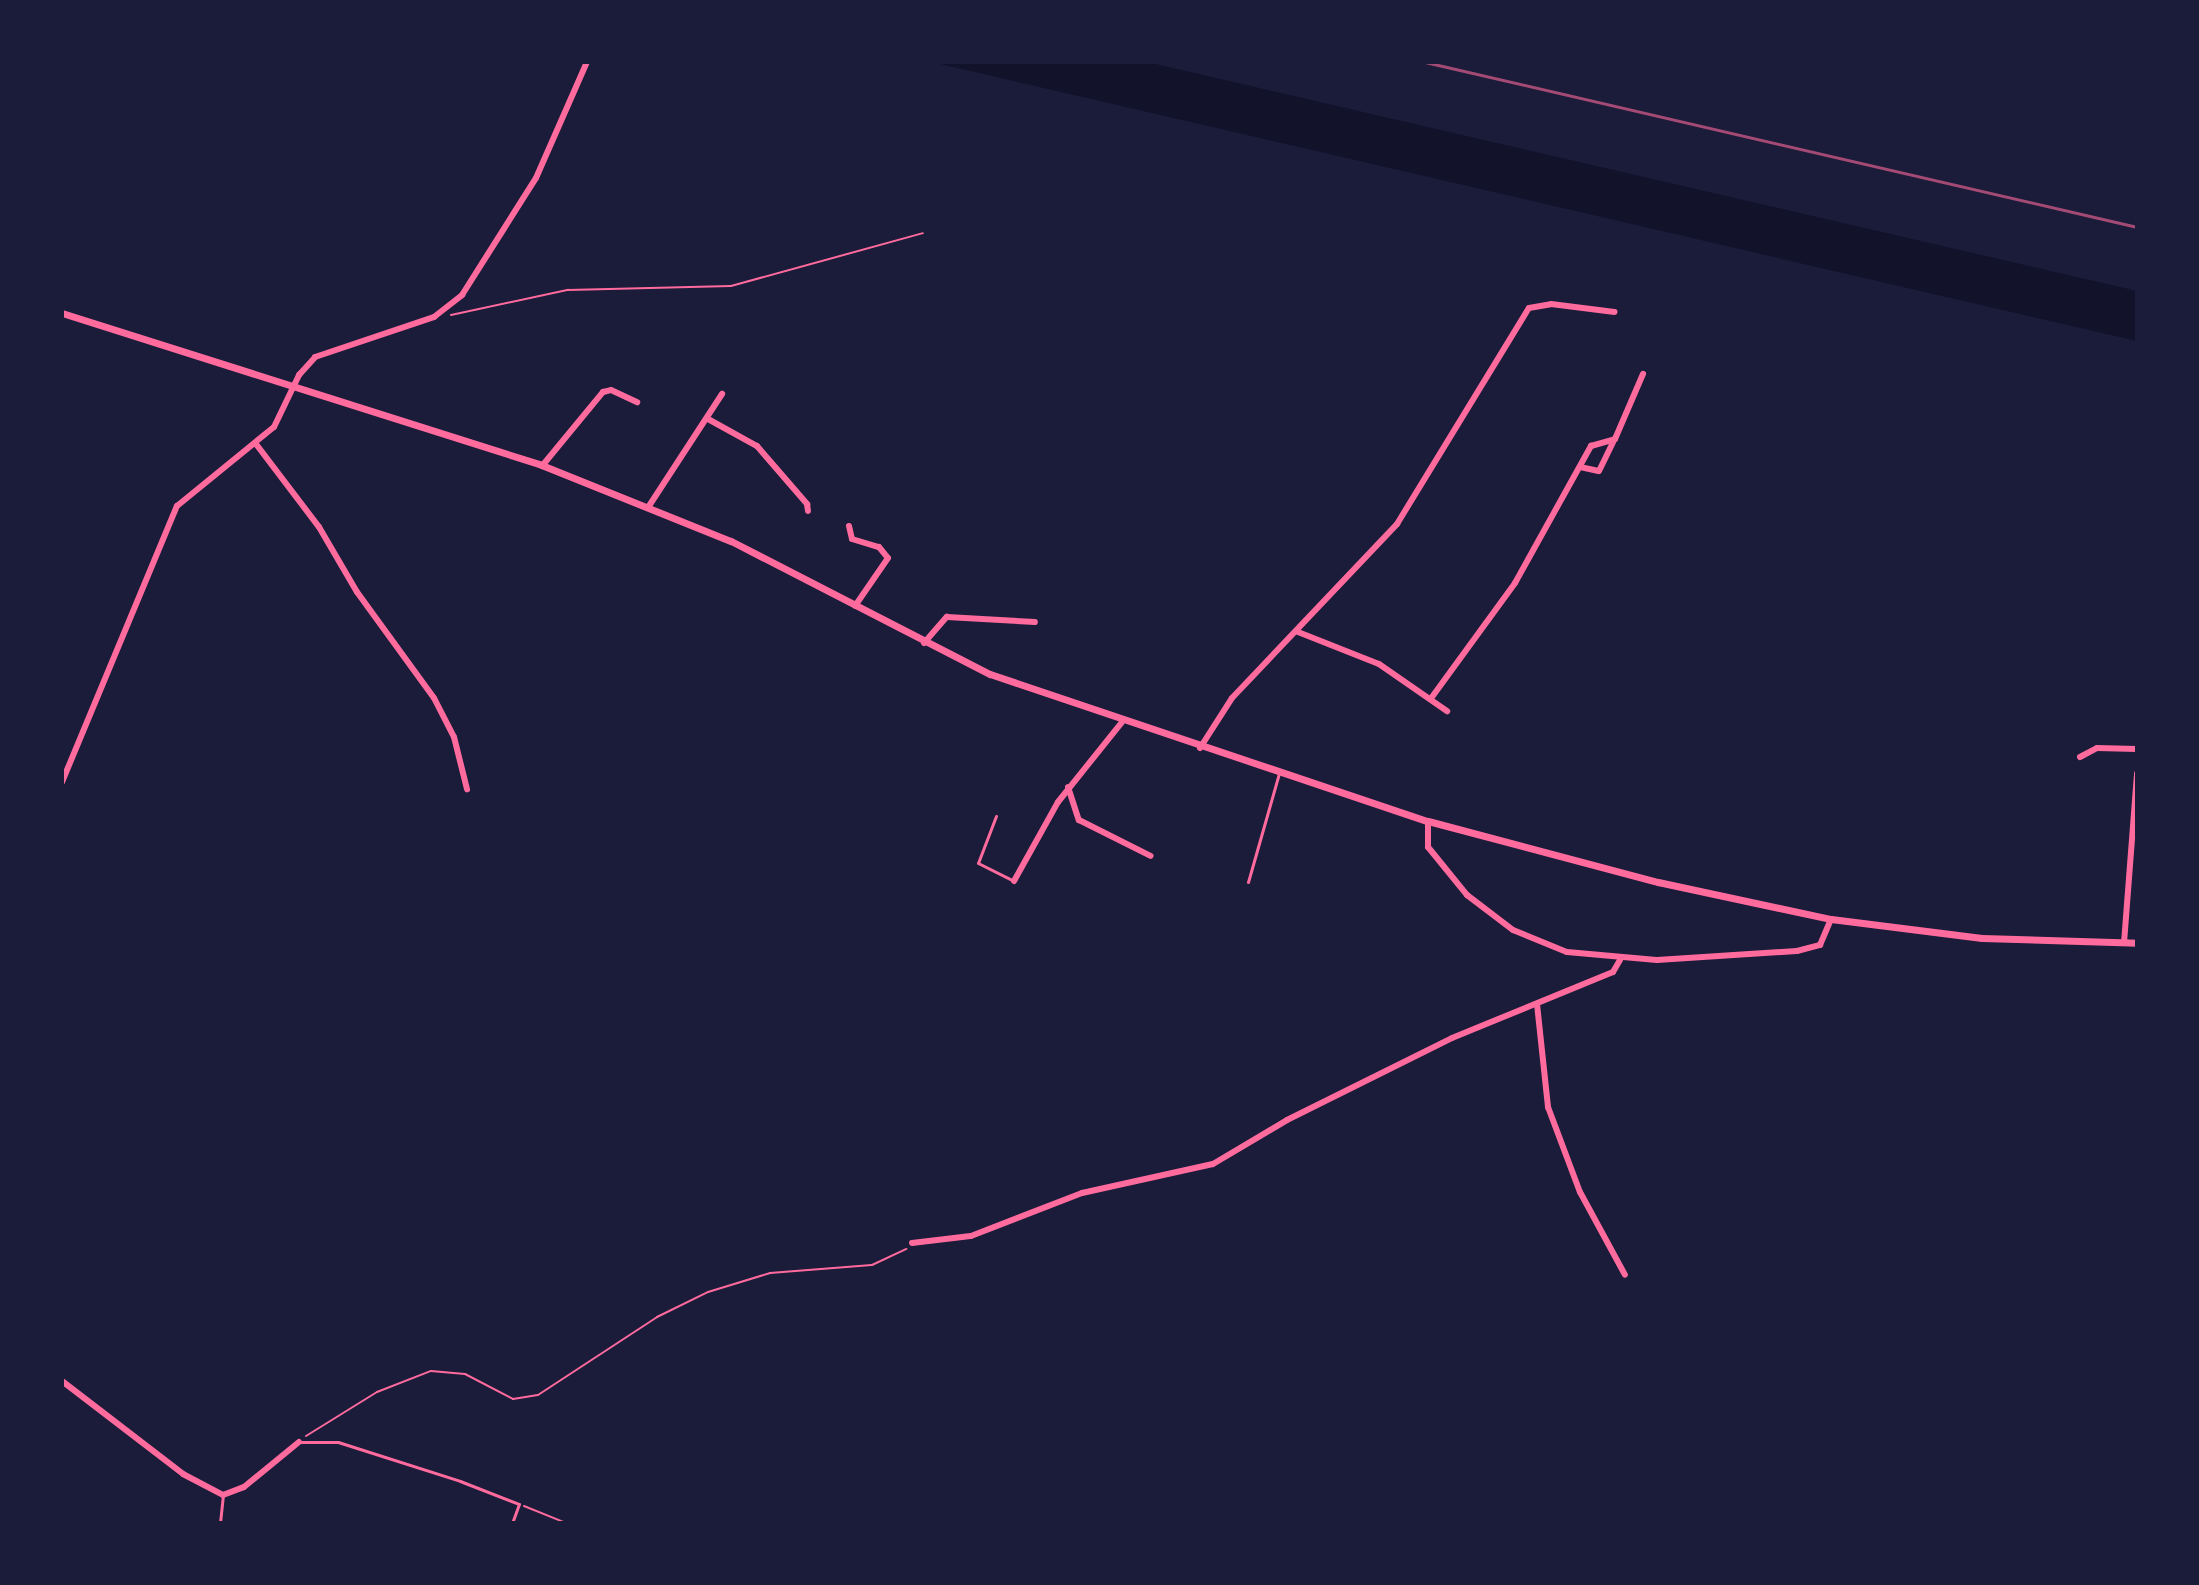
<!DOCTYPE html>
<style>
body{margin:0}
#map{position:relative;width:2199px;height:1585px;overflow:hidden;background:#1b1b3a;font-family:Montserrat,sans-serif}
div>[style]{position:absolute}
.water>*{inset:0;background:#12122b}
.path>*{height:2px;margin:-1px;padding:0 1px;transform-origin:1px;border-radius:1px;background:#ff6b9d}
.service>*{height:3px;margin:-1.5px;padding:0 1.5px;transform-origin:1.5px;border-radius:1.5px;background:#ff6b9d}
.minor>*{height:6px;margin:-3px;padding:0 3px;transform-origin:3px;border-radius:3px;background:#ff6b9d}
.tertiary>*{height:7px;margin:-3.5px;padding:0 3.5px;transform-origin:3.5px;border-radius:3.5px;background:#ff6b9d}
.rail>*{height:3px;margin:-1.5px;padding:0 1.5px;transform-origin:1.5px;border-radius:1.5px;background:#a44b75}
span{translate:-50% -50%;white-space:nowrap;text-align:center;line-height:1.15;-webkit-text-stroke:8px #1b1b3a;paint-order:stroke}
.frame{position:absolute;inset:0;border:64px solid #1b1b3a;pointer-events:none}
</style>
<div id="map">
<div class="water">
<i style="clip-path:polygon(932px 62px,1147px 62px,2137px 291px,2137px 341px)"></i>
</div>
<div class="path">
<i style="left:451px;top:315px;width:120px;rotate:-12.1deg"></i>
<i style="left:568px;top:290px;width:163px;rotate:-1.4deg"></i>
<i style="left:731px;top:286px;width:199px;rotate:-15.4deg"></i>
<i style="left:306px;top:1436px;width:84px;rotate:-31.8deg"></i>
<i style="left:377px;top:1392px;width:58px;rotate:-21.3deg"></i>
<i style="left:431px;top:1371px;width:34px;rotate:5deg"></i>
<i style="left:465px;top:1374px;width:54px;rotate:27.5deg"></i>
<i style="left:513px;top:1399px;width:25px;rotate:-9deg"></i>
<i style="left:538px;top:1395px;width:142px;rotate:-33.2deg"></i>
<i style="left:657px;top:1317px;width:57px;rotate:-26.1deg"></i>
<i style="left:708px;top:1292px;width:65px;rotate:-17deg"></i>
<i style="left:770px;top:1273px;width:102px;rotate:-4.5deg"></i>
<i style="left:872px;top:1265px;width:38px;rotate:-25deg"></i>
<i style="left:524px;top:1506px;width:45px;rotate:22deg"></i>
</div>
<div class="service">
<i style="left:996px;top:816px;width:50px;rotate:111deg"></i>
<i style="left:978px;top:863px;width:40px;rotate:26.6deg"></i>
<i style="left:1248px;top:882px;width:113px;rotate:-74.1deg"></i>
<i style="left:299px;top:1442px;width:39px"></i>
<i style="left:338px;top:1442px;width:128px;rotate:17.7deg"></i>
<i style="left:460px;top:1481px;width:63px;rotate:21.3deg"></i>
<i style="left:519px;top:1504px;width:20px;rotate:110deg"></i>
<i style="left:220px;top:1523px;width:28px;rotate:-84deg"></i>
</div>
<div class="minor">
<i style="left:708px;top:419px;width:56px;rotate:28.9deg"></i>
<i style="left:757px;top:446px;width:77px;rotate:49.2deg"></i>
<i style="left:807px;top:504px;width:7px;rotate:82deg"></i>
<i style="left:256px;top:444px;width:104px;rotate:52.8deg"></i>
<i style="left:319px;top:527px;width:75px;rotate:59.7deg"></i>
<i style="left:357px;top:592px;width:131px;rotate:54deg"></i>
<i style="left:434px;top:698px;width:44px;rotate:62.9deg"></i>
<i style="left:454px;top:737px;width:54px;rotate:76deg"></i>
<i style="left:542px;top:466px;width:96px;rotate:-50.5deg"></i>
<i style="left:603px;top:392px;width:8px;rotate:-14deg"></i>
<i style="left:611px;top:390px;width:29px;rotate:25deg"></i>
<i style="left:1580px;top:467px;width:19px;rotate:12deg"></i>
<i style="left:1599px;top:471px;width:32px;rotate:-64deg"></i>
<i style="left:649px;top:506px;width:134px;rotate:-56.9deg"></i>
<i style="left:849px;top:526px;width:13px;rotate:77deg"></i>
<i style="left:852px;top:539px;width:28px;rotate:17deg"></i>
<i style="left:879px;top:547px;width:14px;rotate:51deg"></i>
<i style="left:888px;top:558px;width:58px;rotate:124.5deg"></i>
<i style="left:1298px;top:632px;width:87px;rotate:21.6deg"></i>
<i style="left:1379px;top:664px;width:83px;rotate:34.7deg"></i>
<i style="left:924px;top:643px;width:35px;rotate:-49deg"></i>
<i style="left:947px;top:617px;width:88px;rotate:3.3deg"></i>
<i style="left:1432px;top:697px;width:141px;rotate:-53.9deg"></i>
<i style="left:1515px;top:583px;width:157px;rotate:-61deg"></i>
<i style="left:1591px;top:446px;width:25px;rotate:-16deg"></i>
<i style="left:1615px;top:439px;width:71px;rotate:-66.7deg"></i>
<i style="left:1200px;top:748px;width:59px;rotate:-57.4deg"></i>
<i style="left:1232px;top:698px;width:240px;rotate:-46.5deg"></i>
<i style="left:1397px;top:524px;width:253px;rotate:-58.6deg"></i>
<i style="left:1529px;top:308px;width:22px;rotate:-10deg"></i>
<i style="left:1551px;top:304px;width:64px;rotate:7.1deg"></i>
<i style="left:2080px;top:757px;width:19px;rotate:-28deg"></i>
<i style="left:2097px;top:748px;width:40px;rotate:1.4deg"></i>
<i style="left:62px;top:782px;width:299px;rotate:-67.4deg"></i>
<i style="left:177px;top:506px;width:125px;rotate:-39.2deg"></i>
<i style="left:274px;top:427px;width:58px;rotate:-64.3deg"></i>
<i style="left:299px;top:375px;width:24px;rotate:-48deg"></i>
<i style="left:315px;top:357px;width:126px;rotate:-18.6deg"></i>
<i style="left:434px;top:317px;width:36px;rotate:-38deg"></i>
<i style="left:462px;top:295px;width:138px;rotate:-57.7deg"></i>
<i style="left:536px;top:178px;width:127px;rotate:-66.3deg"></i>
<i style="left:1068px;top:787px;width:35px;rotate:72deg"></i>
<i style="left:1079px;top:820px;width:80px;rotate:26.6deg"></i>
<i style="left:1428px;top:821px;width:26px;rotate:90deg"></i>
<i style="left:1428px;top:847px;width:62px;rotate:50.9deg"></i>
<i style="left:1467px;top:895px;width:58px;rotate:37.3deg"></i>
<i style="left:1513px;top:930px;width:58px;rotate:22.2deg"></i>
<i style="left:1567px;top:952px;width:90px;rotate:5.1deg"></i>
<i style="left:1657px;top:960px;width:140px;rotate:-3.7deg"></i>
<i style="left:1797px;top:951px;width:24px;rotate:-15deg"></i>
<i style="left:1820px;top:945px;width:28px;rotate:-67deg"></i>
<i style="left:1014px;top:881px;width:90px;rotate:-60.9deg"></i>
<i style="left:1058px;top:802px;width:102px;rotate:-51.3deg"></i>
<i style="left:2124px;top:943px;width:170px;rotate:-85.6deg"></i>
<i style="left:1537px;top:1004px;width:104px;rotate:83.9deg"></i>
<i style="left:1548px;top:1107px;width:91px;rotate:69.4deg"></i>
<i style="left:1580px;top:1192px;width:94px;rotate:61.5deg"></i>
<i style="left:912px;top:1243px;width:59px;rotate:-6.8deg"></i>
<i style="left:971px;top:1236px;width:119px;rotate:-21.2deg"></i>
<i style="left:1082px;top:1193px;width:134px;rotate:-12.5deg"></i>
<i style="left:1213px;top:1164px;width:86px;rotate:-30.7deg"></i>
<i style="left:1287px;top:1120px;width:184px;rotate:-26.4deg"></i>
<i style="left:1452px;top:1038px;width:174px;rotate:-22.3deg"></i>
<i style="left:1613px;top:972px;width:14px;rotate:-60deg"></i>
<i style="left:62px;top:1381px;width:153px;rotate:37.5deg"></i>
<i style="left:183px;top:1474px;width:45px;rotate:27.7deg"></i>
<i style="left:223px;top:1495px;width:22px;rotate:-21deg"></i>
<i style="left:244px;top:1487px;width:71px;rotate:-39.3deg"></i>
</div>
<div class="tertiary">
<i style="left:62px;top:313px;width:500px;rotate:17.57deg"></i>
<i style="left:539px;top:464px;width:207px;rotate:21.9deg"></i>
<i style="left:731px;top:541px;width:291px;rotate:27.2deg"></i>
<i style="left:990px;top:674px;width:462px;rotate:18.6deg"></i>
<i style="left:1428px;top:821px;width:238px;rotate:14.9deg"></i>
<i style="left:1658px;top:882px;width:177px;rotate:12.1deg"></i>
<i style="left:1831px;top:919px;width:152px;rotate:7.2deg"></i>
<i style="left:1982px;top:938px;width:155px;rotate:1.8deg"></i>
</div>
<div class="rail">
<i style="left:1425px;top:62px;width:731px;rotate:13.05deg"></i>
</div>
<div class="frame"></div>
</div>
